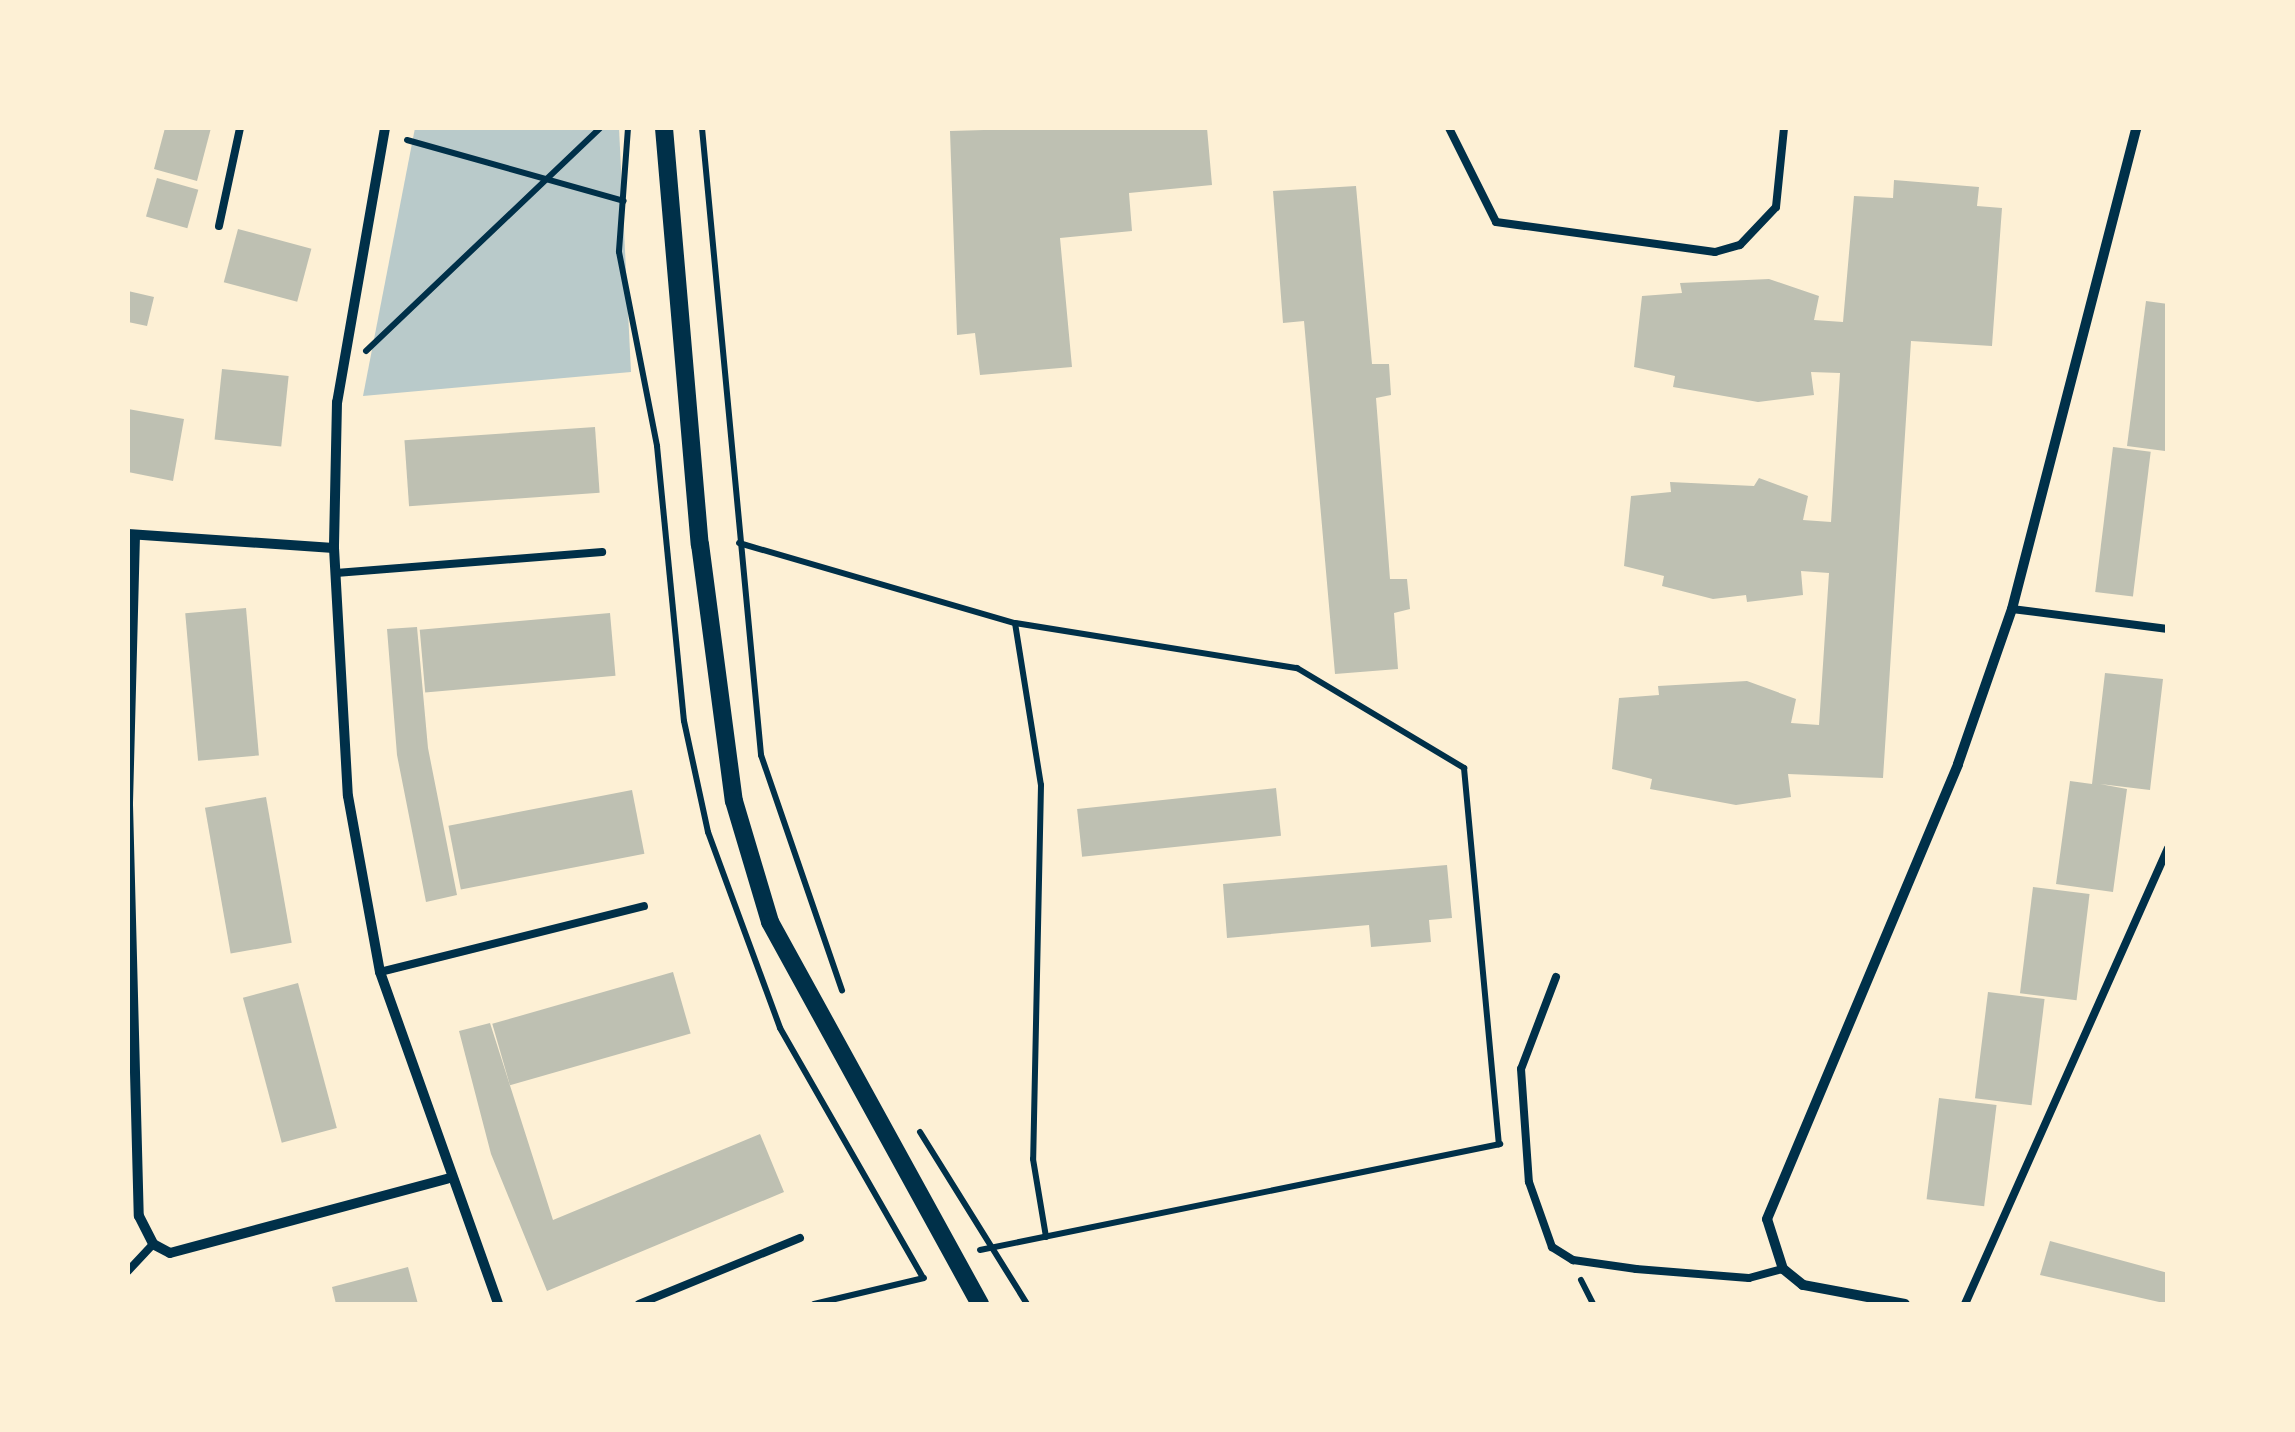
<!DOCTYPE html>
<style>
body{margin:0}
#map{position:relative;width:2295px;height:1432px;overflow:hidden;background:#fdf0d5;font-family:Cabin,sans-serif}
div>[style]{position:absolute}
.green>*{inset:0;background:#b9caca}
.building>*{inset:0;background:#bec0b2;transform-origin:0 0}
.path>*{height:6px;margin:-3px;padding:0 3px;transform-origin:3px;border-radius:3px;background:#003049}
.service>*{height:8px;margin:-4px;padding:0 4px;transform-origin:4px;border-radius:4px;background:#003049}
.minor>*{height:10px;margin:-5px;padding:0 5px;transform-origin:5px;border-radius:5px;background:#003049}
.tertiary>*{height:18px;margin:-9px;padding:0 9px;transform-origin:9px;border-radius:9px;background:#003049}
span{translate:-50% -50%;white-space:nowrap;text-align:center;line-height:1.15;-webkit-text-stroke:8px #fdf0d5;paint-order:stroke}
.frame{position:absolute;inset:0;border:130px solid #fdf0d5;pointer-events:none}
</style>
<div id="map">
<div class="green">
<i style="clip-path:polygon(415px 128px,619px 128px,631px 372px,363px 396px)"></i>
</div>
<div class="building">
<i style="clip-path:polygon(165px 128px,211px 128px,197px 181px,154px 169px)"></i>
<i style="clip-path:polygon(1056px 128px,1207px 128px,1212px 185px,1129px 193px,1132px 231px,1060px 238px,1072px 367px,980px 375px,975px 333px,957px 335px,950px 131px)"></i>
<i style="left:157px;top:178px;width:43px;height:40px;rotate:16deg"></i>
<i style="clip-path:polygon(1894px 180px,1979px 187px,1977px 206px,2002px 208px,1992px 346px,1911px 341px,1883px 778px,1788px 774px,1791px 797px,1736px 805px,1650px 789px,1652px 779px,1612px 769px,1619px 698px,1659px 695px,1658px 686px,1747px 681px,1796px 699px,1791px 723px,1819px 725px,1829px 573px,1801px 571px,1803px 595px,1747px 602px,1746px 595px,1713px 599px,1662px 586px,1664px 576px,1624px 566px,1631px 496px,1671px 492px,1670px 482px,1754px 486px,1759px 478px,1808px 496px,1803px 520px,1831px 522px,1840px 373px,1811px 372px,1814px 395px,1758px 402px,1673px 387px,1675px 376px,1634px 367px,1642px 296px,1682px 293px,1680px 283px,1769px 279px,1819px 296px,1814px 320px,1843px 322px,1854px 196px,1893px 198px)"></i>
<i style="clip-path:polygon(1356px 186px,1372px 364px,1389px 364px,1391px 395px,1376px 398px,1390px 579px,1407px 579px,1410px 609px,1394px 613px,1398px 669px,1335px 674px,1304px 321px,1283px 323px,1273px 191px)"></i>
<i style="left:238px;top:229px;width:76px;height:55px;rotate:15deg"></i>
<i style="clip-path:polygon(128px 291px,154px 297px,147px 326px,128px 322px)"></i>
<i style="clip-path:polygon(2146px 301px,2168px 304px,2165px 451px,2127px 446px)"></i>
<i style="left:222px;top:369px;width:67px;height:71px;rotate:6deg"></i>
<i style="clip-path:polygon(128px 409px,184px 419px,173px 481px,128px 472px)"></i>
<i style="left:595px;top:427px;width:66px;height:191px;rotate:86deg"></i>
<i style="left:2113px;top:447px;width:38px;height:146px;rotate:7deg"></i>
<i style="left:246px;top:608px;width:148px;height:61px;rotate:85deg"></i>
<i style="left:610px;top:613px;width:63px;height:191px;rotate:85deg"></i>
<i style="clip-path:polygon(417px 627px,428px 748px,457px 895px,426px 902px,397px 755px,387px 629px)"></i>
<i style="clip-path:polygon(2105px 673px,2163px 679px,2150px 790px,2100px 784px,2127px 789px,2113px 892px,2056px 884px,2070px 781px,2092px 784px)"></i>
<i style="left:1276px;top:788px;width:48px;height:200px;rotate:84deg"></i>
<i style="left:632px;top:790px;width:65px;height:187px;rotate:79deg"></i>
<i style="left:266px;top:797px;width:148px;height:62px;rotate:80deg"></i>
<i style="clip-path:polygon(1447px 865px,1452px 918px,1429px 920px,1431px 942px,1371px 947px,1369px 925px,1227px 938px,1223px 884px)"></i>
<i style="left:2033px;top:887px;width:57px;height:107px;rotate:7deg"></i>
<i style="left:673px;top:972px;width:64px;height:188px;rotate:74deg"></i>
<i style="left:298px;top:983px;width:150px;height:57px;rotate:75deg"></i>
<i style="left:1988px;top:992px;width:57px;height:107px;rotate:7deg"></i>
<i style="clip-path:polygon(490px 1023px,553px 1220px,760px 1134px,784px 1192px,547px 1291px,491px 1154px,459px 1031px)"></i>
<i style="left:1939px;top:1098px;width:58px;height:102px;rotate:7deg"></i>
<i style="clip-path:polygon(2050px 1241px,2168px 1273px,2168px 1304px,2040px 1275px)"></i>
<i style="clip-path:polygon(408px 1267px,418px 1304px,336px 1304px,332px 1287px)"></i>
</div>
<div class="path">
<i style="left:628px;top:128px;width:124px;rotate:94.2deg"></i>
<i style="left:619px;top:252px;width:198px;rotate:78.9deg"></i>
<i style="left:657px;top:446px;width:276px;rotate:84.4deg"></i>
<i style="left:684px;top:721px;width:114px;rotate:77.8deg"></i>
<i style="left:708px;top:832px;width:209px;rotate:69.8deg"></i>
<i style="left:780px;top:1028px;width:288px;rotate:60.2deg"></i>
<i style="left:702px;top:128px;width:630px;rotate:84.62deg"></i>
<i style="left:761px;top:755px;width:249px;rotate:71deg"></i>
<i style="left:407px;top:140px;width:225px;rotate:15.7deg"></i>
<i style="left:366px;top:351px;width:323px;rotate:-43.6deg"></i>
<i style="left:739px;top:543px;width:287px;rotate:16.2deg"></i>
<i style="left:1015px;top:623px;width:286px;rotate:9.1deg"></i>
<i style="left:1297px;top:668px;width:195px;rotate:30.9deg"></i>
<i style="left:1464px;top:768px;width:378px;rotate:84.7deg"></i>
<i style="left:1015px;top:623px;width:164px;rotate:80.9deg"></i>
<i style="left:1041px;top:785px;width:374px;rotate:91.2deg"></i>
<i style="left:1033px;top:1159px;width:79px;rotate:80.5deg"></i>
<i style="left:920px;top:1132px;width:203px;rotate:58.1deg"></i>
<i style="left:980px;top:1250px;width:531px;rotate:-11.52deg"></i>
<i style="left:1581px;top:1280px;width:27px;rotate:63deg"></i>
<i style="left:814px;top:1304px;width:113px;rotate:-13.3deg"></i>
</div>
<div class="service">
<i style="left:1449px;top:128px;width:105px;rotate:63.4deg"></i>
<i style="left:1496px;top:222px;width:221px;rotate:7.8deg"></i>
<i style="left:1715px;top:252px;width:26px;rotate:-16deg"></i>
<i style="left:1740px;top:245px;width:52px;rotate:-46.5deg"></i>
<i style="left:1776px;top:207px;width:79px;rotate:-84.2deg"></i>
<i style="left:219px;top:226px;width:100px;rotate:-77.9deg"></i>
<i style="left:336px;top:573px;width:267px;rotate:-4.5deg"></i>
<i style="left:2012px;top:609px;width:157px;rotate:7.3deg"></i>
<i style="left:380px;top:972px;width:272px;rotate:-14deg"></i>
<i style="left:1556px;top:977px;width:98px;rotate:110.8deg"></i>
<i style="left:1521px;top:1069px;width:113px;rotate:86deg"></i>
<i style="left:1529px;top:1182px;width:69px;rotate:70.5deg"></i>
<i style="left:1552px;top:1247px;width:25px;rotate:32deg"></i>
<i style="left:1573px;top:1260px;width:64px;rotate:8.1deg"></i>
<i style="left:1636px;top:1269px;width:113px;rotate:4.6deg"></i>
<i style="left:1749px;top:1278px;width:35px;rotate:-15deg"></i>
<i style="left:128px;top:1271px;width:37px;rotate:-47deg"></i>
<i style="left:639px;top:1304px;width:174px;rotate:-22.3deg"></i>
<i style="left:1965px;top:1304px;width:499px;rotate:-66deg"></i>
</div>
<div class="minor">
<i style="left:385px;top:128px;width:278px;rotate:99.9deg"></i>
<i style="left:337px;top:402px;width:146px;rotate:91.2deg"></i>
<i style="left:334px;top:548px;width:248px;rotate:86.8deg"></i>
<i style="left:348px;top:796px;width:179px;rotate:79.7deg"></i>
<i style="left:380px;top:972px;width:352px;rotate:70.4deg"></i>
<i style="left:128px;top:534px;width:206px;rotate:3.9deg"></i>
<i style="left:135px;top:535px;width:270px;rotate:91.5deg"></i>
<i style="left:128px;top:805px;width:411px;rotate:88.5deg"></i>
<i style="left:139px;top:1216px;width:31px;rotate:63deg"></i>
<i style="left:153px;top:1244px;width:19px;rotate:28deg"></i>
<i style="left:170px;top:1253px;width:287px;rotate:-15deg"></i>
<i style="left:1905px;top:1304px;width:104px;rotate:-169.4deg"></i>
<i style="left:1803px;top:1285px;width:26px;rotate:-141deg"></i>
<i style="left:1783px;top:1269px;width:52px;rotate:-107.7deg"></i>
<i style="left:1767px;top:1219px;width:493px;rotate:-67.2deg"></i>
<i style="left:1958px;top:764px;width:164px;rotate:-70.8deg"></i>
<i style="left:2012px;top:609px;width:497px;rotate:-75.5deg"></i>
</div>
<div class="tertiary">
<i style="left:664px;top:128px;width:418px;rotate:85.1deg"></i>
<i style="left:700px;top:544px;width:259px;rotate:82.5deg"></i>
<i style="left:734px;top:801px;width:126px;rotate:73.4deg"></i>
<i style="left:770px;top:922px;width:436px;rotate:61.2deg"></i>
</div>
<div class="frame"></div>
</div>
